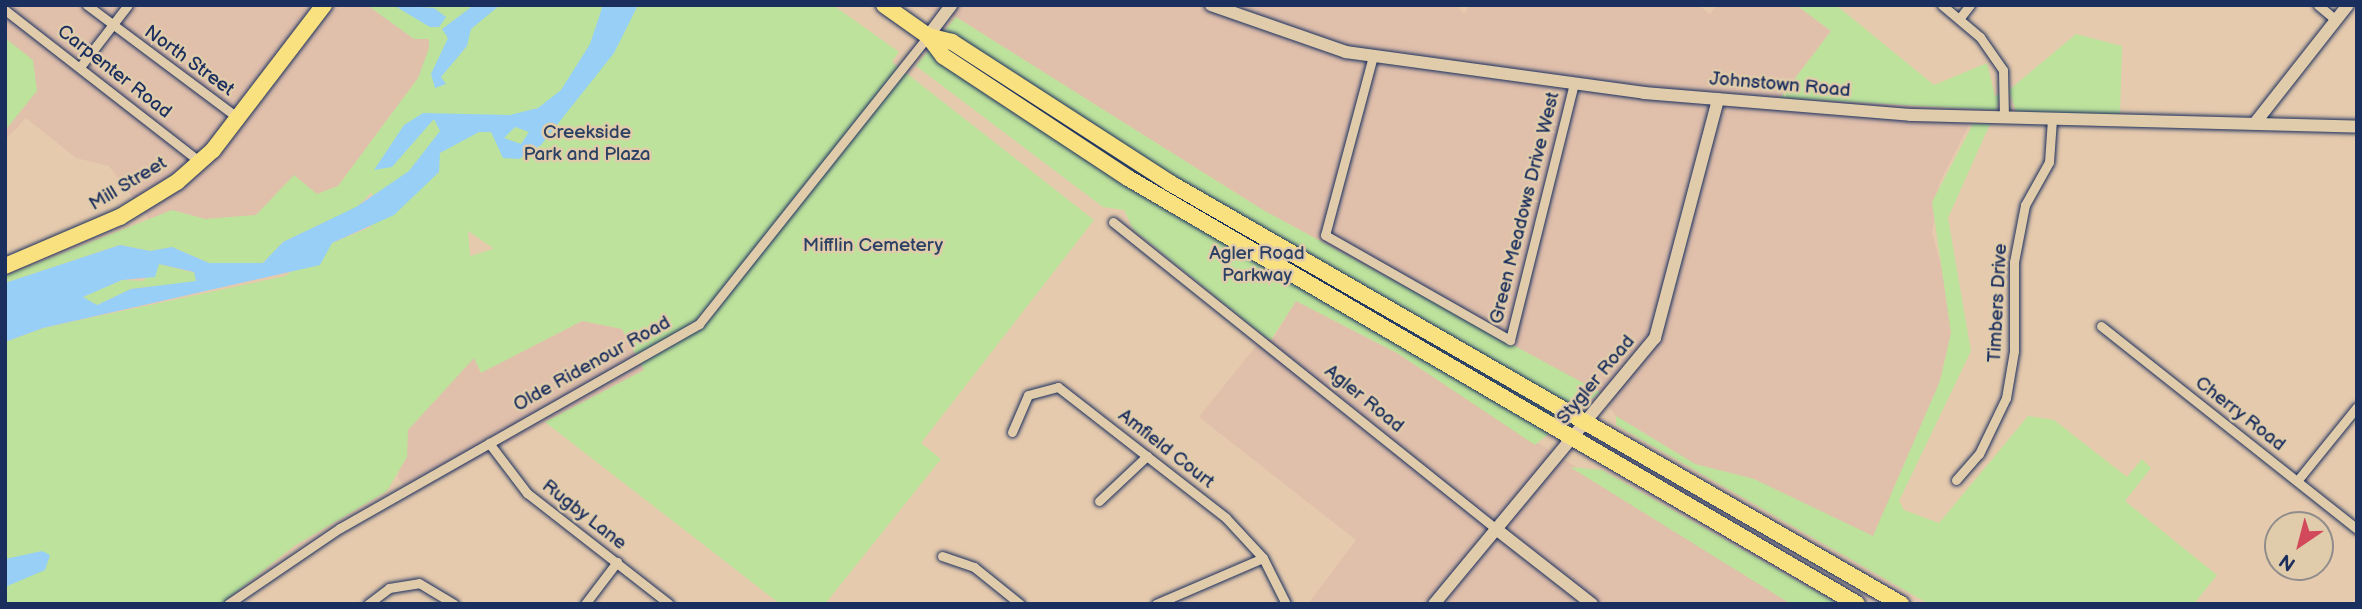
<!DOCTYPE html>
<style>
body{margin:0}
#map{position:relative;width:2362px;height:609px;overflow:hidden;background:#e6caad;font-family:"Balsamiq Sans",sans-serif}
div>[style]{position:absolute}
.built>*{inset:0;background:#e0bfab}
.green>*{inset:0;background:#bde29c}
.water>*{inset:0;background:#97cff7}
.roads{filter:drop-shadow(0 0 2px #1b2f5e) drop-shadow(0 0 2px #1b2f5e)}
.street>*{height:9px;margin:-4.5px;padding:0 4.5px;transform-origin:4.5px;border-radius:4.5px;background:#e0ccab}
.secondary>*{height:12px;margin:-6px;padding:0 6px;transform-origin:6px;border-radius:6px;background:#e0ccab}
.highway>*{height:16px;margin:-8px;padding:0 8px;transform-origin:8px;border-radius:8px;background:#fae180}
span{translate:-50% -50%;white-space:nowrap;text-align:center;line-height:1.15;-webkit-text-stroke:5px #e0ccab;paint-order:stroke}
.street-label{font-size:19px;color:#1b2f5e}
.park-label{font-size:19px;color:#2b4164}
.frame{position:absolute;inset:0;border:7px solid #1b2f5e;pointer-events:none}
.north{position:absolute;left:2264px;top:511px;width:70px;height:70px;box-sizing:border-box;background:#e0ccab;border:2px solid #918d8c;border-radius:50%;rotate:215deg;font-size:19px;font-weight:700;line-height:28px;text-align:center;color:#1b2f5e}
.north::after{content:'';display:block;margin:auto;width:24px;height:32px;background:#d1495b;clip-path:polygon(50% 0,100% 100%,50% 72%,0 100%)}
</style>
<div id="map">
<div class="built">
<i style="clip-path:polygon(5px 5px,367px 5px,414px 39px,430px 38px,429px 49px,418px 78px,338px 186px,317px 195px,294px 176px,256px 215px,205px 219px,172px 210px,150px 220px,109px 166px,76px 158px,26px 118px,5px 140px)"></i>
<i style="clip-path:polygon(911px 5px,1456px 5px,1464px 14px,1470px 5px,1698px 5px,1710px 14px,1717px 5px,1796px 5px,1831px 31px,1781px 97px,1976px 111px,1939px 184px,1932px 233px,1948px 290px,1951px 333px,1940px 381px,1873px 537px,1754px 479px,1695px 464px,1616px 416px,1599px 392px,1263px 210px,956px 17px)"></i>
<i style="clip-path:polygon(1296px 301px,1397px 353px,1791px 604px,1308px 604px,1356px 540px,1199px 417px,1264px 336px,1272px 340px)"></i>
<i style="clip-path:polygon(582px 321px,622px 329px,644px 370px,410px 496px,398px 477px,408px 430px,474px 357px,481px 373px)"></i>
</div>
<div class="green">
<i style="clip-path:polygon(evenodd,367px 5px,833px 5px,899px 52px,892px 62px,1094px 220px,921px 443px,941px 459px,825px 604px,780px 604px,545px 422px,644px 370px,622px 329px,582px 321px,481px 373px,474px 358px,408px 430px,407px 457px,387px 491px,294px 546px,221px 604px,5px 604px,5px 342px,43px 328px,285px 276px,332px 243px,371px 227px,372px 192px,357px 207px,283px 242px,263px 263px,209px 263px,172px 247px,150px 251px,120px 245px,5px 283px,5px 276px,172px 210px,205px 219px,256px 215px,294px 175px,317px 194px,338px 186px,418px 78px,429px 48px,429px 39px,414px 39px,367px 5px,468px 231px,493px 248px,493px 249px,470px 256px,468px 231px)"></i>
<i style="clip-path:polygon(1796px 5px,1836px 5px,1934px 85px,1987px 63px,1995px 96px,2000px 94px,1996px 110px,1780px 98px,1831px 31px)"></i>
<i style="clip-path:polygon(956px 17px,1263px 210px,1600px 392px,1535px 445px,1397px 353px,1296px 301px,1271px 340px,1264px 336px,1133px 229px,1124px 210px,1103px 207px,916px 66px)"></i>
<i style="clip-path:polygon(2076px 34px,2122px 46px,2120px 116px,2016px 111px,2009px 90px)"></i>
<i style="clip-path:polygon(5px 38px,33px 60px,37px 91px,7px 128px)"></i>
<i style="clip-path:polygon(1973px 124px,1990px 124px,1948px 218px,1971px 351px,1899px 501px,1904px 510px,1939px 523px,2028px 416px,2054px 420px,2127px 477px,2142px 459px,2151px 468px,2125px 501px,2217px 575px,2194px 604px,1929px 604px,1616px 425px,1616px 416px,1695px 464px,1754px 479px,1873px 536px,1940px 381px,1951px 333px,1932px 202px)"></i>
<i style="clip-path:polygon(159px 264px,195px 273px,196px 282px,131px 289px,97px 305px,82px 297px,122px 280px,143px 281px)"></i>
<i style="clip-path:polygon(1570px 467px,1602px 470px,1838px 604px,1791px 604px)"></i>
</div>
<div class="water">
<i style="clip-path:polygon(393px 5px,434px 8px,446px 17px,439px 27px,430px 27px)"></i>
<i style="clip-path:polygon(474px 5px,500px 5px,471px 29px,467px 46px,441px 77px,446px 84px,435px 88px,431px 74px,448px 38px,442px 29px)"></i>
<i style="clip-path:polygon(evenodd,603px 5px,638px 5px,614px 53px,541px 145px,519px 159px,503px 158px,491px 132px,479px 132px,440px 153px,439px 172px,394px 215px,332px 243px,320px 265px,43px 328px,5px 342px,5px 283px,120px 245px,150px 251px,172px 247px,209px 263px,263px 263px,283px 242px,356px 207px,409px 171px,440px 131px,434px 119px,392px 167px,374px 170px,404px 125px,423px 113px,510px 115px,538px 108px,561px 90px,590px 44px,603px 5px,515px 127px,529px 132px,521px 144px,504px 138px,515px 127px,603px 5px,159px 264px,194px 272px,196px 281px,131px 289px,97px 305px,83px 297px,122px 280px,155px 277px,159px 264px)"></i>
<i style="clip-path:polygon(42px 551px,50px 555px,45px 570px,5px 587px,5px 559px)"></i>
</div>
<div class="roads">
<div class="street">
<i style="left:87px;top:5px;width:189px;rotate:36.8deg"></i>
<i style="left:1942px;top:5px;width:50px;rotate:40.1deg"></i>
<i style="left:1980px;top:37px;width:40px;rotate:55.1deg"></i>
<i style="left:2003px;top:70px;width:48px;rotate:88.8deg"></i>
<i style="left:2318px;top:5px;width:23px;rotate:40deg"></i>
<i style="left:5px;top:10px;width:247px;rotate:37.9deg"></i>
<i style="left:1959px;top:19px;width:18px;rotate:-52deg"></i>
<i style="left:1373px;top:56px;width:185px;rotate:105deg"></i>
<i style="left:1325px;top:235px;width:213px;rotate:29.6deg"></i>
<i style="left:1510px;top:340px;width:265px;rotate:-76deg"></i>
<i style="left:80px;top:67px;width:78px;rotate:-52.3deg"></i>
<i style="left:1113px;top:222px;width:491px;rotate:38.7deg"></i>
<i style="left:2101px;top:326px;width:327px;rotate:38.4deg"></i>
<i style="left:1012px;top:432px;width:40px;rotate:-66.6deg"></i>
<i style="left:1028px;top:395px;width:31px;rotate:-15deg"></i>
<i style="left:1058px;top:387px;width:213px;rotate:37.9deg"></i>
<i style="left:1226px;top:518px;width:54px;rotate:47.2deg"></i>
<i style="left:1263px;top:558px;width:51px;rotate:63.4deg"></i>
<i style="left:489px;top:443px;width:63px;rotate:52.8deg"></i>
<i style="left:527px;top:493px;width:180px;rotate:38deg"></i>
<i style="left:1956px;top:480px;width:35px;rotate:-49deg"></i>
<i style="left:1979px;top:454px;width:62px;rotate:-64.3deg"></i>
<i style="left:2006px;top:398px;width:48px;rotate:-80.3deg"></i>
<i style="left:2014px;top:351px;width:89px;rotate:-90deg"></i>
<i style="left:2014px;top:262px;width:58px;rotate:-79.1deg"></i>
<i style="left:2025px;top:205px;width:49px;rotate:-60.8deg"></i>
<i style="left:2049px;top:162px;width:43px;rotate:-86deg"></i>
<i style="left:2297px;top:481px;width:95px;rotate:-51deg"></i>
<i style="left:1099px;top:501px;width:66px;rotate:-43.2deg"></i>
<i style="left:942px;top:556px;width:34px;rotate:19deg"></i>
<i style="left:974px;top:567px;width:59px;rotate:38.8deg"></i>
<i style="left:228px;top:604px;width:135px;rotate:-34.2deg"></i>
<i style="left:340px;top:528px;width:413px;rotate:-29.6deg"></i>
<i style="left:699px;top:324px;width:368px;rotate:-51.5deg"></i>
<i style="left:368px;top:604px;width:26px;rotate:-37deg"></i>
<i style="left:389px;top:588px;width:30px;rotate:-9deg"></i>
<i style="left:419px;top:583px;width:41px;rotate:31deg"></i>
<i style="left:585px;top:604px;width:53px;rotate:-52.7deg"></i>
<i style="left:1156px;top:604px;width:116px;rotate:-23.3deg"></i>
</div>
<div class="secondary">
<i style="left:1211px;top:5px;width:143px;rotate:19.2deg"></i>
<i style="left:1346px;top:52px;width:301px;rotate:7.8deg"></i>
<i style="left:1644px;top:93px;width:267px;rotate:4.7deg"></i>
<i style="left:1910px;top:115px;width:447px;rotate:1.5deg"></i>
<i style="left:928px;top:36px;width:39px;rotate:-53deg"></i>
<i style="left:2255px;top:123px;width:150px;rotate:-51.8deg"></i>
<i style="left:1496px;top:529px;width:122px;rotate:38deg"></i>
<i style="left:1434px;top:604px;width:346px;rotate:-50.3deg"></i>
<i style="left:1655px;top:338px;width:247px;rotate:-75.2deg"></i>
</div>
<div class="highway">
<i style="left:884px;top:5px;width:54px;rotate:35.2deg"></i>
<i style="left:928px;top:36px;width:25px;rotate:53deg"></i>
<i style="left:943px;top:56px;width:222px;rotate:33.4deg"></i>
<i style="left:1128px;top:178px;width:844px;rotate:30.3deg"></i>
<i style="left:928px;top:36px;width:25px;rotate:14deg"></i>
<i style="left:952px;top:42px;width:260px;rotate:32.9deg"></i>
<i style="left:1170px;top:183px;width:844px;rotate:29.94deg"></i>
<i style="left:5px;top:266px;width:125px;rotate:-23.1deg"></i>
<i style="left:120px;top:217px;width:67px;rotate:-31.6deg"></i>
<i style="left:177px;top:182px;width:48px;rotate:-41.6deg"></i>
<i style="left:213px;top:150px;width:183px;rotate:-52.6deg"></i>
</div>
</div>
<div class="street-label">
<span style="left:189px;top:61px;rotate:36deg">North Street</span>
<span style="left:114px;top:72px;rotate:38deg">Carpenter Road</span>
<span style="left:1780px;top:85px;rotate:5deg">Johnstown Road</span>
<span style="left:128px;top:184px;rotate:-31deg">Mill Street</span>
<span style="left:1525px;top:208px;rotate:-76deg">Green Meadows Drive West</span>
<span style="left:1998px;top:303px;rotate:-87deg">Timbers Drive</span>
<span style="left:592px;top:364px;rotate:-29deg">Olde Ridenour Road</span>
<span style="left:1596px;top:380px;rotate:-50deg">Stygler Road</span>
<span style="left:1364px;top:399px;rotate:39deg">Agler Road</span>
<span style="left:2240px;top:414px;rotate:38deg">Cherry Road</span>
<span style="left:1166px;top:449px;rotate:38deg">Amfield Court</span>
<span style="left:584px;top:515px;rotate:38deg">Rugby Lane</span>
</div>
<div class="park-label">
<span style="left:587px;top:144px">Creekside<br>Park and Plaza</span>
<span style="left:873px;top:246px">Mifflin Cemetery</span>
<span style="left:1257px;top:265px">Agler Road<br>Parkway</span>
</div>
<div class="frame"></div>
<div class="north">N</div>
</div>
